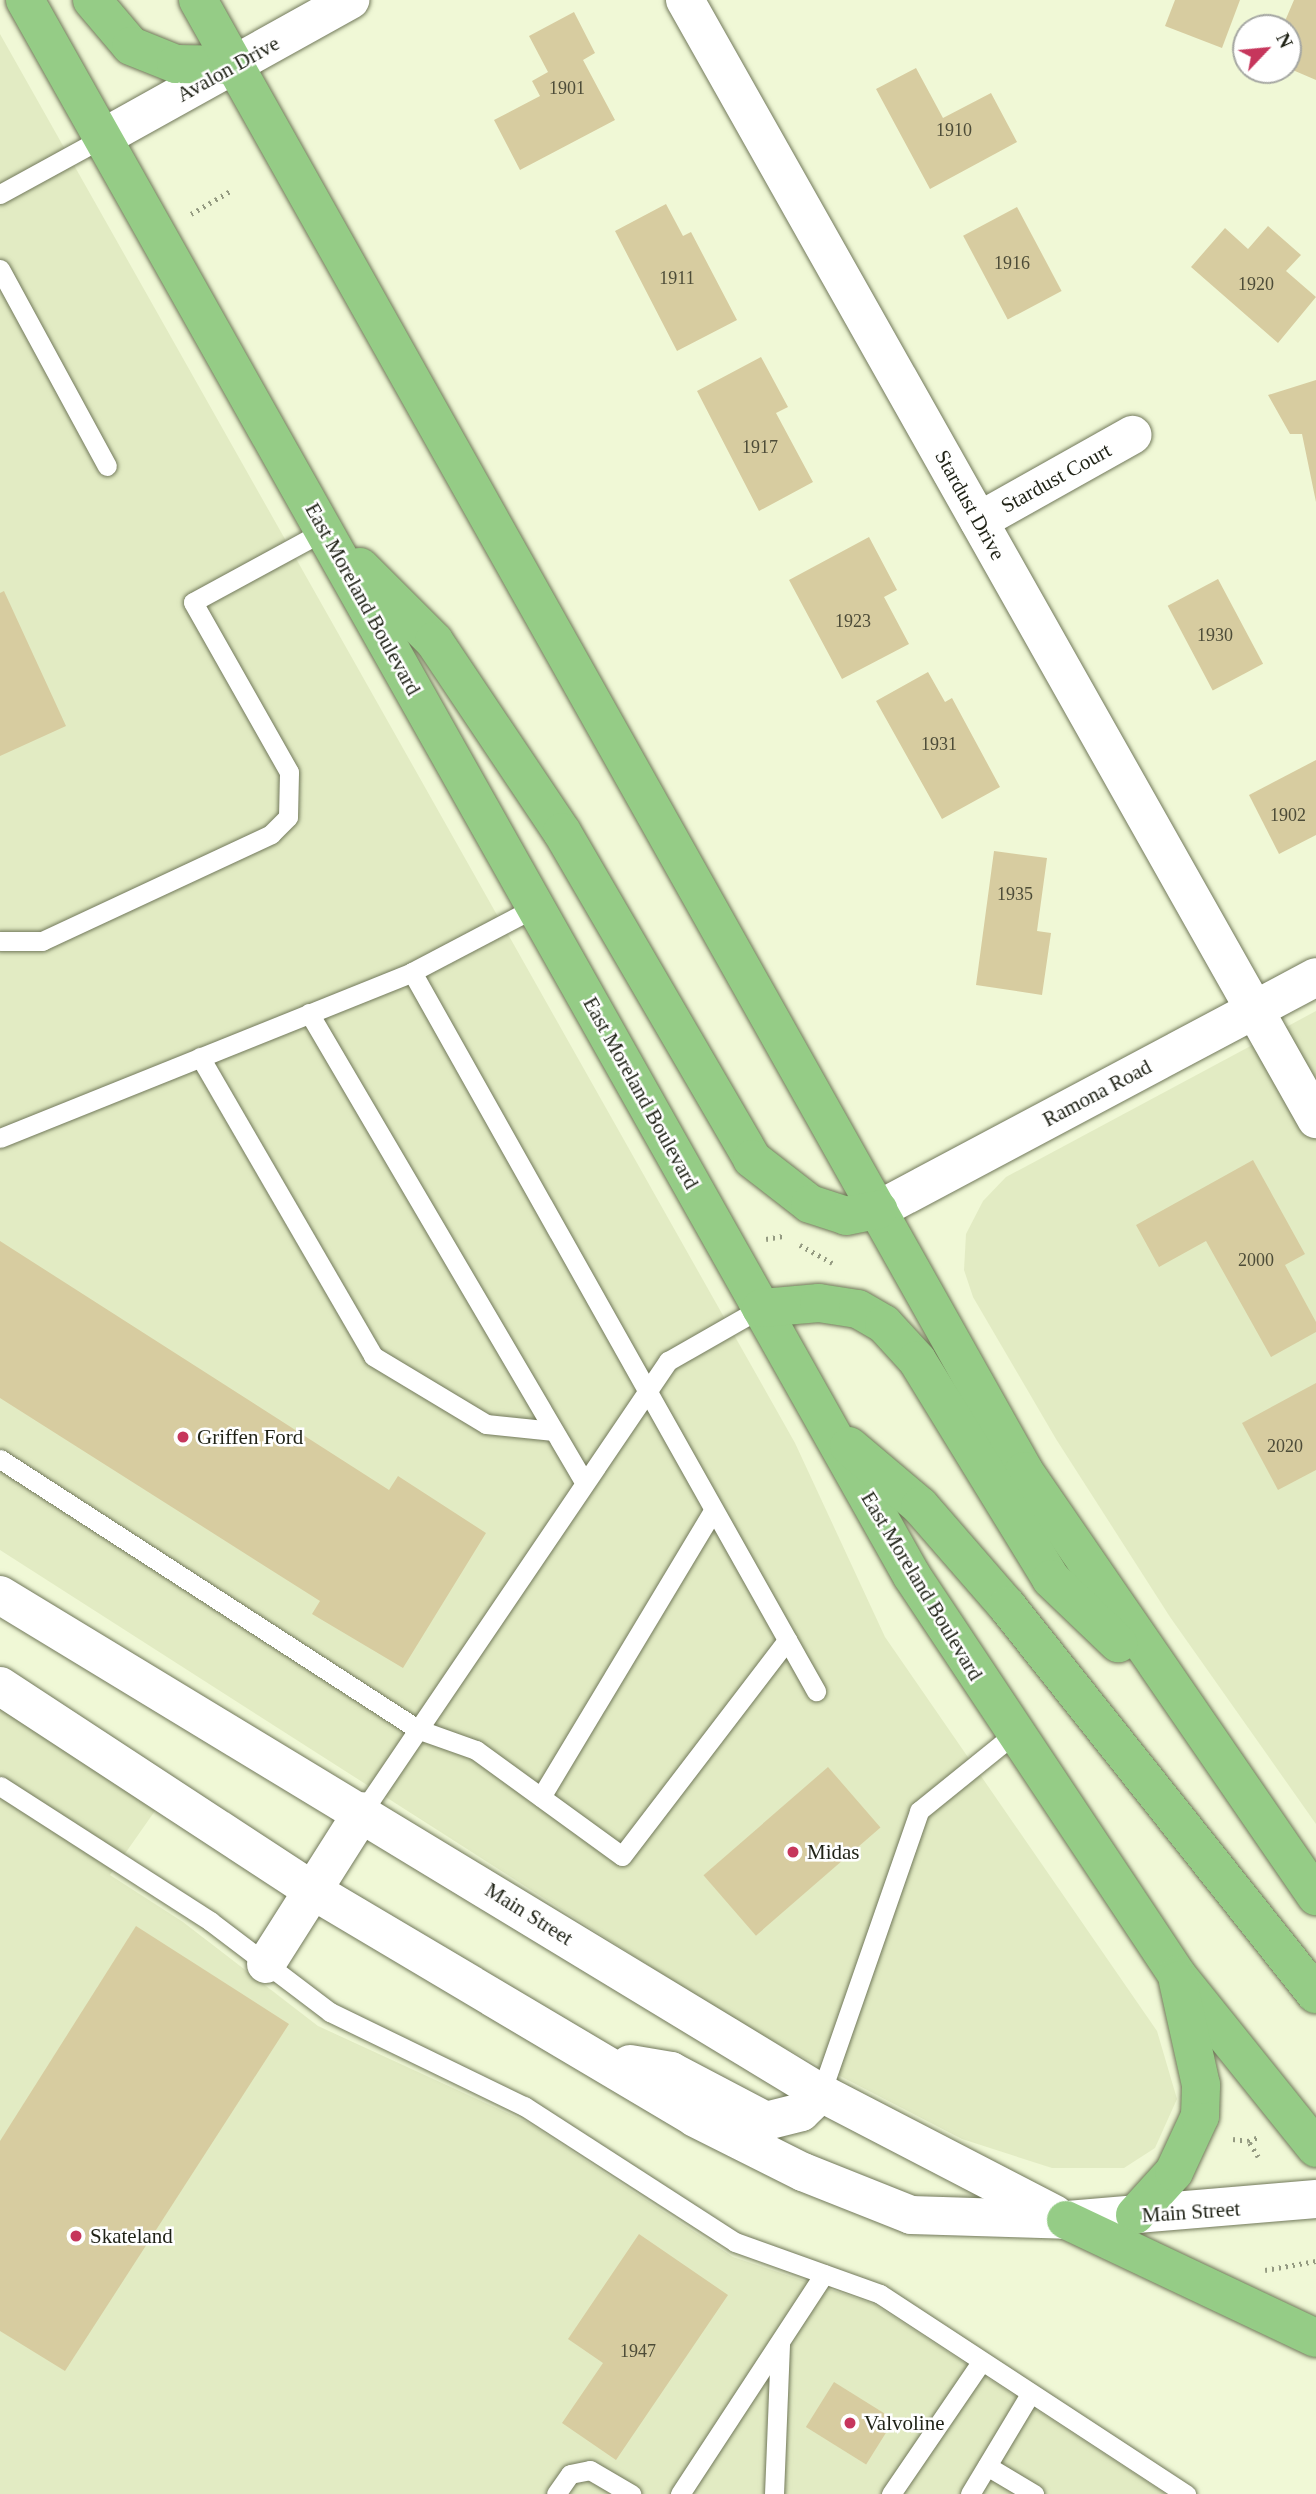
<!DOCTYPE html>
<html>
<head>
<meta charset="utf-8">
<style>
  body { margin:0 }
  #map { position:relative; width:1316px; height:2494px; overflow:hidden; background:#f0f8d6; font-family:"Times New Roman",serif }
  div>[style] { position:absolute }
  .built>* { inset:0; background:#e2ebc3 }
  .building>* { inset:0; background:#d7cca0; transform-origin:0 0 }
  .path>* { height:4.5px; margin-top:-2.25px; transform-origin:0; background:repeating-linear-gradient(90deg,#949a81 0 2px,transparent 0 7px) }
  .roads { filter:drop-shadow(0 0 2px #72795b) drop-shadow(0 0 2px #72795b) }
  .lane>* { height:19px; margin:-9.5px; padding:0 9.5px; transform-origin:9.5px; border-radius:9.5px; background:#fff }
  .street>* { height:38px; margin:-19px; padding:0 19px; transform-origin:19px; border-radius:19px; background:#fff }
  .secondary>* { height:38px; margin:-19px; padding:0 19px; transform-origin:19px; border-radius:19px; background:#fff }
  .primary>* { height:38px; margin:-19px; padding:0 19px; transform-origin:19px; border-radius:19px; background:#95cc86 }
  .dots>* { width:19px; height:19px; translate:-50% -50%; box-sizing:border-box; border:4px solid #fff; border-radius:50% }
  span { translate:-50% -50%; white-space:nowrap; text-align:center; line-height:1.15; -webkit-text-stroke:5px #fff; paint-order:stroke }
  .number-label { font-size:18px; color:#4d4c38 }
  .number-label span { -webkit-text-stroke-width:0 }
  .street-label { font-size:21px; color:#1f2216 }
  .poi-label { font-size:21px; color:#1f2216 }
  .left { translate:0 -50%; text-align:left }
  .north { position:absolute; left:1232px; top:14px; width:70px; height:70px; box-sizing:border-box; background:#fff; border:2px solid #a5a7a2; border-radius:50%; rotate:64deg; font-size:19px; font-weight:700; line-height:28px; text-align:center; color:#1f2216 }
  .north::after { content:''; display:block; margin:auto; width:24px; height:32px; background:#c6365c; clip-path:polygon(50% 0,100% 100%,50% 72%,0 100%) }
</style>
</head>
<body>
<div id="map">
  <div class="built">
    <div style="clip-path:polygon(0 34px,795px 1443px,885px 1637px,1157px 2031px,1177px 2099px,1155px 2148px,1124px 2168px,1052px 2168px,962px 2139px,745px 2027px,0 1550px)"></div>
    <div style="clip-path:polygon(1316px 1011px,1316px 1824px,1170px 1617px,1056px 1439px,973px 1297px,964px 1270px,966px 1234px,983px 1201px,1006px 1177px)"></div>
    <div style="clip-path:polygon(0 1706px,157px 1808px,110px 1875px,183px 1922px,318px 2026px,527px 2122px,733px 2257px,874px 2304px,1166px 2494px,0 2494px)"></div>
  </div>
  <div class="building">
    <div style="clip-path:polygon(1175px 0,1240px 0,1222px 48px,1165px 26px)"></div>
    <div style="clip-path:polygon(1294px 0,1316px 0,1316px 80px,1288px 68px,1288px 28px,1282px 28px)"></div>
    <div style="clip-path:polygon(574px 12px,595px 53px,583px 60px,615px 120px,520px 170px,494px 120px,540px 96px,532px 81px,548px 72px,529px 36px)"></div>
    <div style="clip-path:polygon(916px 68px,943px 118px,991px 93px,1017px 142px,930px 189px,876px 89px)"></div>
    <div style="clip-path:polygon(666px 204px,683px 236px,691px 232px,737px 320px,677px 351px,615px 231px)"></div>
    <div style="left:1017px;top:207px;width:95px;height:61px;rotate:62deg"></div>
    <div style="clip-path:polygon(1268px 226px,1301px 255px,1286px 271px,1316px 297px,1278px 343px,1191px 267px,1225px 228px,1248px 249px)"></div>
    <div style="clip-path:polygon(761px 357px,788px 407px,776px 413px,813px 482px,759px 511px,697px 391px)"></div>
    <div style="clip-path:polygon(1316px 380px,1316px 502px,1302px 434px,1290px 434px,1268px 395px)"></div>
    <div style="clip-path:polygon(869px 537px,897px 590px,884px 597px,909px 644px,842px 679px,789px 580px)"></div>
    <div style="left:1218px;top:579px;width:96px;height:57px;rotate:62deg"></div>
    <div style="clip-path:polygon(4px 591px,66px 726px,0 756px,0 593px)"></div>
    <div style="clip-path:polygon(928px 672px,945px 702px,952px 698px,1000px 787px,942px 819px,876px 701px)"></div>
    <div style="clip-path:polygon(1316px 760px,1316px 835px,1279px 854px,1249px 795px)"></div>
    <div style="clip-path:polygon(994px 851px,1047px 858px,1037px 931px,1051px 933px,1042px 995px,976px 985px)"></div>
    <div style="clip-path:polygon(1253px 1160px,1305px 1254px,1285px 1265px,1316px 1322px,1316px 1332px,1271px 1357px,1206px 1241px,1159px 1267px,1136px 1225px)"></div>
    <div style="clip-path:polygon(0 1241px,389px 1490px,398px 1476px,486px 1533px,403px 1668px,312px 1614px,320px 1601px,0 1398px)"></div>
    <div style="clip-path:polygon(1316px 1383px,1316px 1470px,1278px 1490px,1242px 1423px)"></div>
    <div style="left:828px;top:1767px;width:80px;height:165px;rotate:49deg"></div>
    <div style="clip-path:polygon(136px 1926px,289px 2024px,65px 2371px,0 2331px,0 2141px)"></div>
    <div style="clip-path:polygon(639px 2234px,728px 2295px,616px 2460px,562px 2423px,603px 2363px,568px 2339px)"></div>
    <div style="left:834px;top:2382px;width:71px;height:53px;rotate:32deg"></div>
  </div>
  <div class="path">
    <div style="left:191px;top:214px;width:48px;rotate:-30.3deg"></div>
    <div style="left:766px;top:1239px;width:17px;rotate:-10deg"></div>
    <div style="left:800px;top:1245px;width:37px;rotate:29deg"></div>
    <div style="left:1233px;top:2139px;width:15px;rotate:8deg"></div>
    <div style="left:1258px;top:2157px;width:19px;rotate:-122deg"></div>
    <div style="left:1248px;top:2141px;width:12px;rotate:-20deg"></div>
    <div style="left:1265px;top:2270px;width:52px;rotate:-10deg"></div>
  </div>
  <div class="roads">
    <div class="lane">
      <div style="left:0;top:194px;width:119px;rotate:-28.7deg"></div>
      <div style="left:0;top:269px;width:224px;rotate:61.5deg"></div>
      <div style="left:0;top:941px;width:42px"></div>
      <div style="left:42px;top:941px;width:253px;rotate:-25deg"></div>
      <div style="left:271px;top:834px;width:24px;rotate:-45deg"></div>
      <div style="left:288px;top:817px;width:45px;rotate:-88.7deg"></div>
      <div style="left:289px;top:772px;width:195px;rotate:-119.5deg"></div>
      <div style="left:193px;top:602px;width:149px;rotate:-28.5deg"></div>
      <div style="left:412px;top:972px;width:825px;rotate:60.67deg"></div>
      <div style="left:309px;top:1013px;width:541px;rotate:59.6deg"></div>
      <div style="left:200px;top:1057px;width:345px;rotate:59.9deg"></div>
      <div style="left:373px;top:1356px;width:132px;rotate:31deg"></div>
      <div style="left:486px;top:1424px;width:68px;rotate:5.9deg"></div>
      <div style="left:0;top:1138px;width:444px;rotate:-21.9deg"></div>
      <div style="left:412px;top:972px;width:140px;rotate:-27.7deg"></div>
      <div style="left:0;top:1459px;width:497px;rotate:32.9deg"></div>
      <div style="left:417px;top:1729px;width:63px;rotate:19.6deg"></div>
      <div style="left:476px;top:1750px;width:180px;rotate:36deg"></div>
      <div style="left:622px;top:1856px;width:272px;rotate:-52.6deg"></div>
      <div style="left:0;top:1786px;width:250px;rotate:32.7deg"></div>
      <div style="left:210px;top:1921px;width:151px;rotate:37.2deg"></div>
      <div style="left:330px;top:2012px;width:216px;rotate:25.9deg"></div>
      <div style="left:524px;top:2106px;width:251px;rotate:32.8deg"></div>
      <div style="left:735px;top:2242px;width:154px;rotate:19.7deg"></div>
      <div style="left:880px;top:2294px;width:366px;rotate:33.2deg"></div>
      <div style="left:541px;top:1797px;width:332px;rotate:-59deg"></div>
      <div style="left:363px;top:1811px;width:544px;rotate:-55.87deg"></div>
      <div style="left:668px;top:1361px;width:107px;rotate:-29.7deg"></div>
      <div style="left:821px;top:2093px;width:299px;rotate:-70.8deg"></div>
      <div style="left:919px;top:1811px;width:121px;rotate:-39deg"></div>
      <div style="left:987px;top:2466px;width:55px;rotate:30.8deg"></div>
      <div style="left:556px;top:2494px;width:24px;rotate:-55deg"></div>
      <div style="left:570px;top:2474px;width:20px;rotate:-11deg"></div>
      <div style="left:590px;top:2470px;width:48px;rotate:30.3deg"></div>
      <div style="left:680px;top:2494px;width:263px;rotate:-56.8deg"></div>
      <div style="left:774px;top:2494px;width:151px;rotate:-87.7deg"></div>
      <div style="left:891px;top:2494px;width:160px;rotate:-55.7deg"></div>
      <div style="left:970px;top:2494px;width:117px;rotate:-59deg"></div>
    </div>
    <div class="street">
      <div style="left:685px;top:0;width:1285px;rotate:60.58deg"></div>
      <div style="left:104px;top:137px;width:282px;rotate:-29.1deg"></div>
      <div style="left:979px;top:521px;width:176px;rotate:-29.3deg"></div>
      <div style="left:878px;top:1210px;width:496px;rotate:-28deg"></div>
      <div style="left:266px;top:1964px;width:181px;rotate:-57.6deg"></div>
    </div>
    <div class="secondary">
      <div style="left:0;top:1595px;width:960px;rotate:31.24deg"></div>
      <div style="left:821px;top:2093px;width:263px;rotate:27.4deg"></div>
      <div style="left:0;top:1686px;width:371px;rotate:33.2deg"></div>
      <div style="left:310px;top:1889px;width:448px;rotate:30.7deg"></div>
      <div style="left:695px;top:2118px;width:121px;rotate:26.6deg"></div>
      <div style="left:803px;top:2172px;width:116px;rotate:21.7deg"></div>
      <div style="left:911px;top:2215px;width:155px;rotate:1.8deg"></div>
      <div style="left:1066px;top:2220px;width:251px;rotate:-4.8deg"></div>
      <div style="left:630px;top:2064px;width:42px;rotate:9.7deg"></div>
      <div style="left:671px;top:2071px;width:107px;rotate:27.8deg"></div>
      <div style="left:766px;top:2121px;width:36px;rotate:-14deg"></div>
      <div style="left:801px;top:2112px;width:28px;rotate:-44deg"></div>
    </div>
    <div class="primary">
      <div style="left:25px;top:0;width:1808px;rotate:60.63deg"></div>
      <div style="left:912px;top:1576px;width:479px;rotate:56.4deg"></div>
      <div style="left:1177px;top:1975px;width:222px;rotate:51.2deg"></div>
      <div style="left:92px;top:0;width:60px;rotate:49.7deg"></div>
      <div style="left:131px;top:46px;width:48px;rotate:21.8deg"></div>
      <div style="left:176px;top:64px;width:59px;rotate:1deg"></div>
      <div style="left:198px;top:0;width:1687px;rotate:60.68deg"></div>
      <div style="left:1024px;top:1471px;width:516px;rotate:55.51deg"></div>
      <div style="left:360px;top:567px;width:105px;rotate:45deg"></div>
      <div style="left:434px;top:641px;width:230px;rotate:56.2deg"></div>
      <div style="left:562px;top:832px;width:378px;rotate:59.8deg"></div>
      <div style="left:752px;top:1159px;width:73px;rotate:37.8deg"></div>
      <div style="left:810px;top:1204px;width:38px;rotate:18deg"></div>
      <div style="left:846px;top:1216px;width:33px;rotate:-11deg"></div>
      <div style="left:761px;top:1308px;width:58px;rotate:-4.9deg"></div>
      <div style="left:819px;top:1303px;width:39px;rotate:9deg"></div>
      <div style="left:858px;top:1309px;width:30px;rotate:30deg"></div>
      <div style="left:884px;top:1324px;width:49px;rotate:47.5deg"></div>
      <div style="left:917px;top:1360px;width:257px;rotate:58.5deg"></div>
      <div style="left:1051px;top:1579px;width:93px;rotate:43.7deg"></div>
      <div style="left:849px;top:1446px;width:93px;rotate:40.2deg"></div>
      <div style="left:920px;top:1506px;width:133px;rotate:49deg"></div>
      <div style="left:1007px;top:1606px;width:496px;rotate:51.5deg"></div>
      <div style="left:1135px;top:2215px;width:58px;rotate:-47.8deg"></div>
      <div style="left:1174px;top:2172px;width:62px;rotate:-65.1deg"></div>
      <div style="left:1200px;top:2116px;width:31px;rotate:-88deg"></div>
      <div style="left:1201px;top:2085px;width:107px;rotate:-102.5deg"></div>
      <div style="left:1066px;top:2220px;width:276px;rotate:25.3deg"></div>
    </div>
  </div>
  <div class="dots">
    <div style="left:183px;top:1437px;background:#c6365c"></div>
    <div style="left:793px;top:1852px;background:#c6365c"></div>
    <div style="left:76px;top:2236px;background:#c6365c"></div>
    <div style="left:850px;top:2423px;background:#c6365c"></div>
  </div>
  <div class="number-label">
    <span style="left:567px;top:88px">1901</span>
    <span style="left:954px;top:130px">1910</span>
    <span style="left:1012px;top:263px">1916</span>
    <span style="left:677px;top:278px">1911</span>
    <span style="left:1256px;top:284px">1920</span>
    <span style="left:760px;top:447px">1917</span>
    <span style="left:853px;top:621px">1923</span>
    <span style="left:1215px;top:635px">1930</span>
    <span style="left:939px;top:744px">1931</span>
    <span style="left:1288px;top:815px">1902</span>
    <span style="left:1015px;top:894px">1935</span>
    <span style="left:1256px;top:1260px">2000</span>
    <span style="left:1285px;top:1446px">2020</span>
    <span style="left:638px;top:2351px">1947</span>
  </div>
  <div class="street-label">
    <span style="left:228px;top:69px;rotate:-29deg">Avalon Drive</span>
    <span style="left:1056px;top:478px;rotate:-29deg">Stardust Court</span>
    <span style="left:970px;top:505px;rotate:61deg">Stardust Drive</span>
    <span style="left:363px;top:599px;rotate:61deg">East Moreland Boulevard</span>
    <span style="left:641px;top:1093px;rotate:61deg">East Moreland Boulevard</span>
    <span style="left:1097px;top:1093px;rotate:-28deg">Ramona Road</span>
    <span style="left:922px;top:1586px;rotate:59deg">East Moreland Boulevard</span>
    <span style="left:529px;top:1914px;rotate:32deg">Main Street</span>
    <span style="left:1191px;top:2212px;rotate:-4deg">Main Street</span>
  </div>
  <div class="poi-label">
    <span class="left" style="left:197px;top:1437px">Griffen Ford</span>
    <span class="left" style="left:807px;top:1852px">Midas</span>
    <span class="left" style="left:90px;top:2236px">Skateland</span>
    <span class="left" style="left:864px;top:2423px">Valvoline</span>
  </div>
  <div class="north">N</div>
</div>
</body>
</html>
